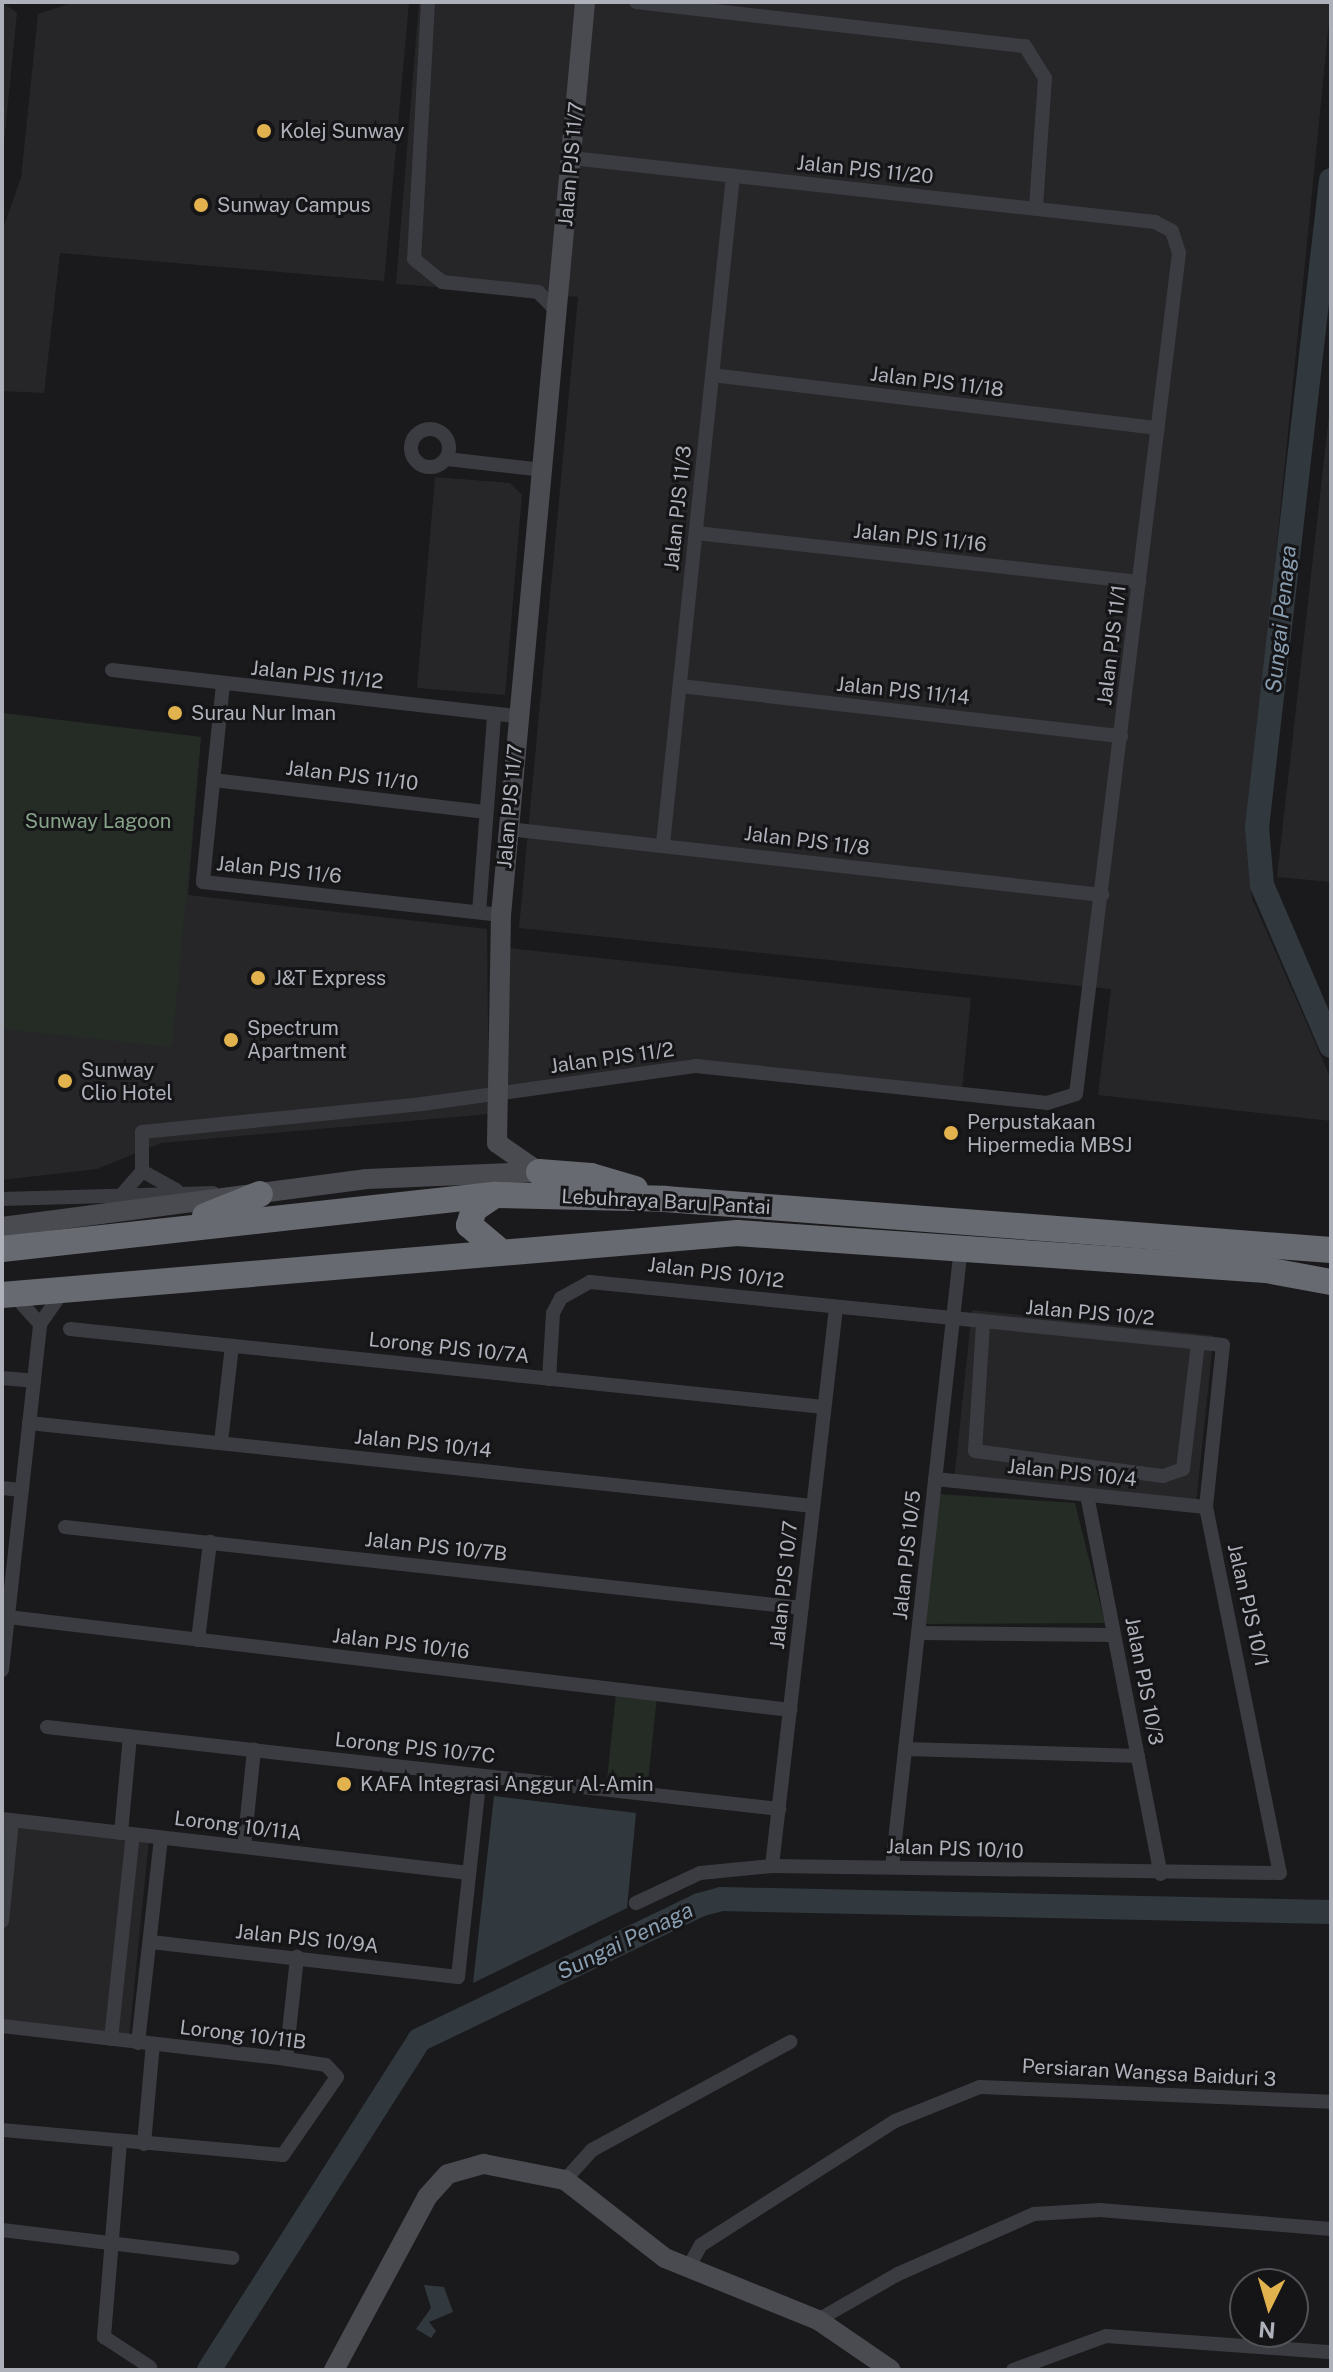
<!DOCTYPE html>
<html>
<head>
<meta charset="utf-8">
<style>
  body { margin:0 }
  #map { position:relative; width:1333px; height:2372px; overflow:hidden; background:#1a1a1c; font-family:"Public Sans",sans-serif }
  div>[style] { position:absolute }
  .built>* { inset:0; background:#262629; transform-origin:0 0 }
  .green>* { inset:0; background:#242c25; transform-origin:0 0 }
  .water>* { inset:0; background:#31393f }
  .river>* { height:24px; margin:-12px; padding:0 12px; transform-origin:12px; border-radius:12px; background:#31393f }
  .street>* { height:14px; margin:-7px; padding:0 7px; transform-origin:7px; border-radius:7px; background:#3b3c41 }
  .street>.ring { margin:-7px; padding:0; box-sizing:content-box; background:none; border:14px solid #3b3c41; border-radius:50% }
  .secondary>* { height:20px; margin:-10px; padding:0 10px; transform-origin:10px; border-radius:10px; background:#4a4b50 }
  .highway>* { height:26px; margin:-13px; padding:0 13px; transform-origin:13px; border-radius:13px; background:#686a71 }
  .dots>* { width:22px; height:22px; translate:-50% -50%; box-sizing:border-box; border:4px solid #151517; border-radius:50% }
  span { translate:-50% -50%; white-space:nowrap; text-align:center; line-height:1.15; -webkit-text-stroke:6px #151517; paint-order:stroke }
  .poi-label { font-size:20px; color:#aeb1ba }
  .left { translate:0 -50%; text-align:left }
  .street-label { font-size:20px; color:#aeb1ba }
  .park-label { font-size:20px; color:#87a389 }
  .water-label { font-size:22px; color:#899eb1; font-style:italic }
  .frame { position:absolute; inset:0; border:4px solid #aeb1ba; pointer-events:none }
  .north { position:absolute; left:1229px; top:2268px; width:80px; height:80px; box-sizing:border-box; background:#151517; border:2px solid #525358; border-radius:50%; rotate:185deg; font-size:22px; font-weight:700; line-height:32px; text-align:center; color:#aeb1ba }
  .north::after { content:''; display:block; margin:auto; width:28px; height:36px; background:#e1b24d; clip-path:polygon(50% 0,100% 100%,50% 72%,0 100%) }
</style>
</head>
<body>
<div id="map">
  <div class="built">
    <div style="clip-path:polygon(2px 2px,17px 13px,2px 162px)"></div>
    <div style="clip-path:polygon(75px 2px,409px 2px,384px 281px,60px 253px,44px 393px,2px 391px,2px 231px,21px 178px,38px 14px)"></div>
    <div style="clip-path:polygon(419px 2px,1331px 2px,1248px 833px,1252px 898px,1331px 1079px,1331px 1121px,1098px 1095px,1111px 989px,519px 928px,578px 297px,396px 284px)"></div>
    <div style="clip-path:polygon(1331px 398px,1331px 882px,1277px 877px)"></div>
    <div style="clip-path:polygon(435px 477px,510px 483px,522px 495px,505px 695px,417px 688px)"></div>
    <div style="clip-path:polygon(2px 713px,201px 737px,188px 895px,487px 929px,489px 1114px,161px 1143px,97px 1169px,2px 1180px)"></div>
    <div style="clip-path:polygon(507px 948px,971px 998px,962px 1090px,732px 1064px,505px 1089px)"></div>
    <div style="left:972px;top:1310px;width:243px;height:166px;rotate:6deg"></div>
    <div style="clip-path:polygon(2px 1825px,149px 1840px,129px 2038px,2px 2026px)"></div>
  </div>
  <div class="green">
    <div style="clip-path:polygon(2px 713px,201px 737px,172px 1047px,2px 1029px)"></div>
    <div style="clip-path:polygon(938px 1494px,1075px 1503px,1105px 1623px,922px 1624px)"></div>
    <div style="left:616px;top:1694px;width:41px;height:92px;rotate:6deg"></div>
  </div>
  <div class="water">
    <div style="clip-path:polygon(494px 1796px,636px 1813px,627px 1908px,473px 1983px)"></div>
    <div style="clip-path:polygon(424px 2285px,444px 2287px,453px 2312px,429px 2322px,436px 2331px,431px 2338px,416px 2329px,431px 2308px)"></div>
  </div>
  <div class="river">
    <div style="left:1331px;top:180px;width:651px;rotate:96.52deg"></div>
    <div style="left:1257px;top:827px;width:58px;rotate:85.1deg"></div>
    <div style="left:1262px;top:885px;width:175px;rotate:66.8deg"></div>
    <div style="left:209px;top:2370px;width:391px;rotate:-57.5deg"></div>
    <div style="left:419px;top:2040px;width:311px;rotate:-25.7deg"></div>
    <div style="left:699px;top:1905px;width:23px;rotate:-15deg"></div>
    <div style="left:721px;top:1899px;width:610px;rotate:1.22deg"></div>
  </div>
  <div class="street">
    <div style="left:428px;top:2px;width:257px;rotate:93.1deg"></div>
    <div style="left:414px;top:259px;width:36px;rotate:39deg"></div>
    <div style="left:442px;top:282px;width:97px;rotate:5.9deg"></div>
    <div style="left:538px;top:292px;width:30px;rotate:45deg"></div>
    <div style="left:636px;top:2px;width:391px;rotate:6.5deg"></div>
    <div style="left:1025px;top:46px;width:38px;rotate:58deg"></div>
    <div style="left:1045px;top:78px;width:130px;rotate:94deg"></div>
    <div style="left:712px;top:375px;width:449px;rotate:6.8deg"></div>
    <div class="ring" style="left:411px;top:429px;width:24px;height:24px"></div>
    <div style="left:447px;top:459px;width:97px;rotate:6.5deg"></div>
    <div style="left:696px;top:533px;width:446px;rotate:6.3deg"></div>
    <div style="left:112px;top:670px;width:409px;rotate:6.5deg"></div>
    <div style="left:223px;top:684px;width:199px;rotate:95.8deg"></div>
    <div style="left:203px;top:882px;width:300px;rotate:6.3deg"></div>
    <div style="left:680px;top:686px;width:444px;rotate:6.5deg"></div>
    <div style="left:213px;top:780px;width:275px;rotate:6.7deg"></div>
    <div style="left:508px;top:829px;width:598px;rotate:6.34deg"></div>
    <div style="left:663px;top:844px;width:672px;rotate:-84.02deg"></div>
    <div style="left:479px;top:912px;width:198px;rotate:-85.6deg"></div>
    <div style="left:142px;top:1171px;width:39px;rotate:29deg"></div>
    <div style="left:2px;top:1199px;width:211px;rotate:-1.6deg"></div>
    <div style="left:118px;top:1199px;width:37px;rotate:-49deg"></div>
    <div style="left:142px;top:1171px;width:39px;rotate:-90deg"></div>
    <div style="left:142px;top:1132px;width:281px;rotate:-5.7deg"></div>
    <div style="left:422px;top:1104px;width:277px;rotate:-7.9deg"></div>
    <div style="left:696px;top:1066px;width:353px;rotate:6deg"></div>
    <div style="left:1047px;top:1103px;width:30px;rotate:-17deg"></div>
    <div style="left:1076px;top:1094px;width:847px;rotate:-83.02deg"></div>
    <div style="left:1179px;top:253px;width:23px;rotate:-108deg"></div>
    <div style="left:1172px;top:231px;width:19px;rotate:-152deg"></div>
    <div style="left:1155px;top:222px;width:587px;rotate:-173.74deg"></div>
    <div style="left:14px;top:1295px;width:39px;rotate:48deg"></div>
    <div style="left:983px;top:1324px;width:127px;rotate:93.6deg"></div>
    <div style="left:975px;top:1451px;width:190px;rotate:7.6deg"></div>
    <div style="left:1163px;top:1476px;width:21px;rotate:-19deg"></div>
    <div style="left:1183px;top:1469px;width:127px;rotate:-83.2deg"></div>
    <div style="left:70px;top:1329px;width:758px;rotate:5.91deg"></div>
    <div style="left:2px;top:1378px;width:32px;rotate:5deg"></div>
    <div style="left:549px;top:1379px;width:66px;rotate:-86.5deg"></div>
    <div style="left:553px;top:1313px;width:17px;rotate:-62deg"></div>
    <div style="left:561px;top:1298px;width:33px;rotate:-29deg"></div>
    <div style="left:590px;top:1282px;width:636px;rotate:5.68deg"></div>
    <div style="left:1223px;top:1345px;width:163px;rotate:96deg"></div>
    <div style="left:1206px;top:1507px;width:373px;rotate:78.6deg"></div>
    <div style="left:1280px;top:1873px;width:508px;rotate:-179.21deg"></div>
    <div style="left:772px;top:1866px;width:72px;rotate:174.4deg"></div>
    <div style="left:700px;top:1873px;width:71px;rotate:154.9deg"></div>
    <div style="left:29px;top:1423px;width:788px;rotate:6.04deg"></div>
    <div style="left:221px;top:1442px;width:97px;rotate:-83.5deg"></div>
    <div style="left:935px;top:1479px;width:272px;rotate:5.9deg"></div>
    <div style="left:2px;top:1488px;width:20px;rotate:6deg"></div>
    <div style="left:1087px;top:1495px;width:386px;rotate:79deg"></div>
    <div style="left:65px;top:1527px;width:741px;rotate:6.27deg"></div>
    <div style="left:8px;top:1617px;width:788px;rotate:6.78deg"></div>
    <div style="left:918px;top:1633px;width:196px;rotate:0.6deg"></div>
    <div style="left:198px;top:1640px;width:99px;rotate:-83deg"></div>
    <div style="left:2px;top:1670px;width:348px;rotate:-83.7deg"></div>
    <div style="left:40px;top:1324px;width:39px;rotate:-55deg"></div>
    <div style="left:47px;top:1727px;width:737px;rotate:6.39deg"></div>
    <div style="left:905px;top:1749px;width:233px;rotate:1.7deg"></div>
    <div style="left:2px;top:1819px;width:470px;rotate:6.6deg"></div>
    <div style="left:121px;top:1833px;width:97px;rotate:-84.7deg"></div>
    <div style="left:244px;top:1847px;width:98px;rotate:-84.1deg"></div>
    <div style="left:772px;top:1866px;width:562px;rotate:-83.46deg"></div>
    <div style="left:892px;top:1867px;width:624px;rotate:-83.65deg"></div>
    <div style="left:2px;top:1921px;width:101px;rotate:-84.3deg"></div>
    <div style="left:151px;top:1942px;width:309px;rotate:6.5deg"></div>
    <div style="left:458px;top:1977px;width:202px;rotate:-83.8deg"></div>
    <div style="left:2px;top:2026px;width:286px;rotate:6.6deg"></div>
    <div style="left:286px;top:2059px;width:40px;rotate:8.5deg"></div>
    <div style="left:326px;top:2065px;width:16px;rotate:47deg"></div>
    <div style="left:337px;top:2077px;width:95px;rotate:124.7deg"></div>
    <div style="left:283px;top:2155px;width:280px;rotate:-174.9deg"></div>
    <div style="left:111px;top:2039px;width:206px;rotate:-83.9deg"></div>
    <div style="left:138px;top:2043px;width:206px;rotate:-83.6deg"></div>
    <div style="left:286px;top:2059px;width:103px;rotate:-83.8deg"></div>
    <div style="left:120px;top:2142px;width:196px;rotate:94.7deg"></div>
    <div style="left:104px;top:2337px;width:55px;rotate:33.1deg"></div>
    <div style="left:144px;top:2144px;width:100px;rotate:-84.9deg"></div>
    <div style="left:565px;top:2180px;width:40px;rotate:-48deg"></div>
    <div style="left:592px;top:2150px;width:226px;rotate:-28.6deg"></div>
    <div style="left:2px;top:2230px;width:232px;rotate:6.9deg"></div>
    <div style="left:687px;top:2270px;width:29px;rotate:-61deg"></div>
    <div style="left:701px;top:2245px;width:230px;rotate:-32.6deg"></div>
    <div style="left:895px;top:2121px;width:92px;rotate:-21.8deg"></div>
    <div style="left:980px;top:2087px;width:351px;rotate:2.4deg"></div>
    <div style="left:818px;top:2320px;width:92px;rotate:-29.9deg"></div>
    <div style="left:898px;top:2274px;width:149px;rotate:-23.8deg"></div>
    <div style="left:1034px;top:2214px;width:66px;rotate:-3.5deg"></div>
    <div style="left:1100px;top:2210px;width:232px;rotate:4.7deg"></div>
    <div style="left:1013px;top:2370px;width:99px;rotate:-20.1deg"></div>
    <div style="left:1106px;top:2336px;width:226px;rotate:4.1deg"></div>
  </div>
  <div class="secondary">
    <div style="left:539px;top:1172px;width:51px;rotate:-145.4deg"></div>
    <div style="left:497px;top:1143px;width:228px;rotate:-89deg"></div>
    <div style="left:501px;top:915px;width:917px;rotate:-84.74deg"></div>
    <div style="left:2px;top:1227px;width:368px;rotate:-7.5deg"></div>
    <div style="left:367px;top:1179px;width:164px;rotate:-2.4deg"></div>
    <div style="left:334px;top:2370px;width:196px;rotate:-61.7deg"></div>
    <div style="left:427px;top:2197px;width:31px;rotate:-48deg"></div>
    <div style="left:448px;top:2174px;width:37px;rotate:-16deg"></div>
    <div style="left:484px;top:2164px;width:83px;rotate:11.2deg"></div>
    <div style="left:565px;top:2180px;width:127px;rotate:38deg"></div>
    <div style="left:665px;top:2258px;width:165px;rotate:22.1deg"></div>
    <div style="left:818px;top:2320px;width:88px;rotate:34.4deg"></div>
  </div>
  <div class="highway">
    <div style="left:539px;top:1172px;width:52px;rotate:4.4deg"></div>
    <div style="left:591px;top:1176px;width:46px;rotate:16.5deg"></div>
    <div style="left:495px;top:1195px;width:25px;rotate:146deg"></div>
    <div style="left:474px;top:1209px;width:17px;rotate:107deg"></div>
    <div style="left:469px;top:1225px;width:38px;rotate:40deg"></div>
    <div style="left:205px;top:1216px;width:59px;rotate:-21.8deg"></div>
    <div style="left:2px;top:1249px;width:496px;rotate:-6.3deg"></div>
    <div style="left:495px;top:1195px;width:170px;rotate:1.3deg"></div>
    <div style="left:665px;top:1199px;width:668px;rotate:4.38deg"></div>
    <div style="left:2px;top:1295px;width:738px;rotate:-4.82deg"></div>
    <div style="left:737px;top:1233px;width:530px;rotate:4deg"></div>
    <div style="left:1266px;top:1270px;width:66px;rotate:10.5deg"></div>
  </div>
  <div class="dots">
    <div style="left:264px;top:131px;background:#e1b24d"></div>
    <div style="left:201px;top:205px;background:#e1b24d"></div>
    <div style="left:175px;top:713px;background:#e1b24d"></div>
    <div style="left:258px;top:978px;background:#e1b24d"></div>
    <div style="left:231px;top:1040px;background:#e1b24d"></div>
    <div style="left:65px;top:1081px;background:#e1b24d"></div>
    <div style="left:951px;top:1133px;background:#e1b24d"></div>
    <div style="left:344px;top:1784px;background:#e1b24d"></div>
  </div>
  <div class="poi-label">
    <span class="left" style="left:280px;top:131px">Kolej Sunway</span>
    <span class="left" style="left:217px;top:205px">Sunway Campus</span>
    <span class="left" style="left:191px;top:713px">Surau Nur Iman</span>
    <span class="left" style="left:274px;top:978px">J&amp;T Express</span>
    <span class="left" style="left:247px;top:1040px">Spectrum<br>Apartment</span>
    <span class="left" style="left:81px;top:1082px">Sunway<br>Clio Hotel</span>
    <span class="left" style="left:967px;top:1134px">Perpustakaan<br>Hipermedia MBSJ</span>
    <span class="left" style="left:360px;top:1784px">KAFA Integrasi Anggur Al-Amin</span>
  </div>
  <div class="street-label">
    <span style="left:571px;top:164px;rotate:-85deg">Jalan PJS 11/7</span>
    <span style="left:865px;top:170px;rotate:6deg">Jalan PJS 11/20</span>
    <span style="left:937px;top:382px;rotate:7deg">Jalan PJS 11/18</span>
    <span style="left:678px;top:508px;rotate:-84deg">Jalan PJS 11/3</span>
    <span style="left:920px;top:538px;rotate:6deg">Jalan PJS 11/16</span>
    <span style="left:1112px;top:645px;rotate:-83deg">Jalan PJS 11/1</span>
    <span style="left:317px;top:675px;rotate:6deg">Jalan PJS 11/12</span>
    <span style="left:903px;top:691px;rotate:6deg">Jalan PJS 11/14</span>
    <span style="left:352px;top:776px;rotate:7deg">Jalan PJS 11/10</span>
    <span style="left:510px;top:806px;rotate:-85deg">Jalan PJS 11/7</span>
    <span style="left:807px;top:841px;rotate:7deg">Jalan PJS 11/8</span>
    <span style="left:279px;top:870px;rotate:6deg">Jalan PJS 11/6</span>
    <span style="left:612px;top:1058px;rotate:-8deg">Jalan PJS 11/2</span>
    <span style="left:666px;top:1202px;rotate:3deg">Lebuhraya Baru Pantai</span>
    <span style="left:716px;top:1273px;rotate:7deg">Jalan PJS 10/12</span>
    <span style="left:1090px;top:1313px;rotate:5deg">Jalan PJS 10/2</span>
    <span style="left:449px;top:1348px;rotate:6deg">Lorong PJS 10/7A</span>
    <span style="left:423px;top:1444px;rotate:6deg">Jalan PJS 10/14</span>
    <span style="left:1072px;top:1473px;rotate:6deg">Jalan PJS 10/4</span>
    <span style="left:436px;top:1547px;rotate:6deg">Jalan PJS 10/7B</span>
    <span style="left:907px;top:1555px;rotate:-84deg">Jalan PJS 10/5</span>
    <span style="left:784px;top:1585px;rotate:-84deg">Jalan PJS 10/7</span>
    <span style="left:1248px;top:1605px;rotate:77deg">Jalan PJS 10/1</span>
    <span style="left:401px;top:1644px;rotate:7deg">Jalan PJS 10/16</span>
    <span style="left:1144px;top:1681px;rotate:79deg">Jalan PJS 10/3</span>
    <span style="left:415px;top:1748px;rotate:6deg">Lorong PJS 10/7C</span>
    <span style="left:238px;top:1826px;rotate:7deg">Lorong 10/11A</span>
    <span style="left:955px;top:1849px;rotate:2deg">Jalan PJS 10/10</span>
    <span style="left:307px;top:1939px;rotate:6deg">Jalan PJS 10/9A</span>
    <span style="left:243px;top:2035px;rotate:7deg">Lorong 10/11B</span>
    <span style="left:1149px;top:2073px;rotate:3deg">Persiaran Wangsa Baiduri 3</span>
  </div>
  <div class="park-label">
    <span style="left:98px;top:821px">Sunway Lagoon</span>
  </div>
  <div class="water-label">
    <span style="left:1281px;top:619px;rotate:-84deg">Sungai Penaga</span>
    <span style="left:625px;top:1941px;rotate:-26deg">Sungai Penaga</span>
  </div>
  <div class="frame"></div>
  <div class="north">N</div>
</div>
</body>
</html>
